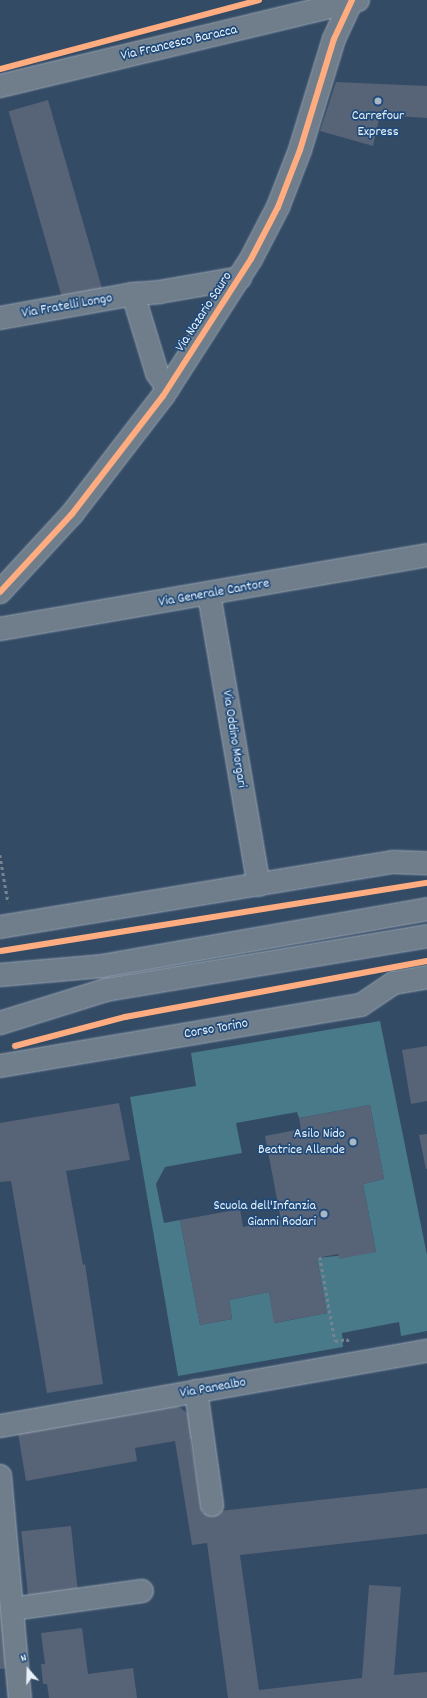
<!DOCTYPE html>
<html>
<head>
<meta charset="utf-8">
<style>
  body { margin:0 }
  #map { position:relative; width:427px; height:1698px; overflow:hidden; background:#344b65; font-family:Dekko,sans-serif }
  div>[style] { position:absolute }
  .green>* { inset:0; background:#487a89 }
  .building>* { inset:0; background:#576377; transform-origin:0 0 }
  .path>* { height:2.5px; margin-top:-1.25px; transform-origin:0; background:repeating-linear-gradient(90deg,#778390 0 3px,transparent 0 6px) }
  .roads { filter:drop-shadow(0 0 1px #9aa6b3) drop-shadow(0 0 1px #9aa6b3) }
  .minor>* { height:22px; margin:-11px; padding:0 11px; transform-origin:11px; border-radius:11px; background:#707e8c }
  .cycleway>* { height:6px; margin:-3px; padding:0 3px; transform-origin:3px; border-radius:3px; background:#ffac80 }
  .dots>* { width:11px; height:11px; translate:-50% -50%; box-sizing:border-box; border:2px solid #1f4a7a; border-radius:50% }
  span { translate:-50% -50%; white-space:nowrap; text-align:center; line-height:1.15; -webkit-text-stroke:3.5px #1f4a7a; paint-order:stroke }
  .street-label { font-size:14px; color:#e8f1f8 }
  .poi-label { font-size:14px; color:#e8f1f8 }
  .right { translate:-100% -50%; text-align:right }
  .north { position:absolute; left:8px; top:1650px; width:40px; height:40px; -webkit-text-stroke:3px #1f4a7a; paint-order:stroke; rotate:340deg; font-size:11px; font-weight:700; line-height:16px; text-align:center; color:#e8f1f8 }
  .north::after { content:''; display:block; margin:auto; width:14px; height:18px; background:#e8f1f8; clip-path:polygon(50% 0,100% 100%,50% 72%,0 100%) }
</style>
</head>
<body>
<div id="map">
  <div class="green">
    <div style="clip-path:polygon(evenodd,380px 1021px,427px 1255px,427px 1331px,401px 1336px,399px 1322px,342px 1333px,343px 1347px,178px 1376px,130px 1097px,196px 1086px,191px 1053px,380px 1021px,370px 1105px,384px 1179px,363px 1184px,376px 1252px,317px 1258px,327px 1313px,275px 1323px,269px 1292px,229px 1300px,232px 1319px,200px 1325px,180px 1220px,164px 1223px,156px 1184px,165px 1167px,242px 1153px,236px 1123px,297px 1112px,299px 1118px,370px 1105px)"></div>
  </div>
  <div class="building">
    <div style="clip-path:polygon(336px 82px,427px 86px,427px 118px,380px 115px,373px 146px,320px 131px)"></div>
    <div style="left:48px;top:100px;width:198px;height:41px;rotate:74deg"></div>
    <div style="clip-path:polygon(427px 1046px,427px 1101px,411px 1104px,402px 1050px)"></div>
    <div style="clip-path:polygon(119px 1103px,130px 1160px,66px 1171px,83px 1265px,85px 1264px,103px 1384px,47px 1393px,11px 1181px,0 1182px,0 1123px)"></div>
    <div style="clip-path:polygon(370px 1105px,384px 1179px,363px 1184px,376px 1252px,339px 1259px,338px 1254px,317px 1258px,327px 1313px,274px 1323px,269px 1292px,229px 1300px,232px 1319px,200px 1325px,180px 1220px,240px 1209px,243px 1227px,281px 1220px,265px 1136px,301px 1129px,299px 1118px)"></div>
    <div style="clip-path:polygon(427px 1134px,427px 1169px,426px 1169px,419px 1135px)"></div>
    <div style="clip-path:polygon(178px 1406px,190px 1415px,193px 1438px,190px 1439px,202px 1513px,427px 1488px,427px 1534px,240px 1555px,259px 1690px,362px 1678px,369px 1585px,401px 1587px,394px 1675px,427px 1672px,427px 1698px,228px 1698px,207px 1543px,192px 1545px,175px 1441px,135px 1448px,137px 1461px,26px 1481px,18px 1433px)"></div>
    <div style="left:71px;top:1526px;width:68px;height:50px;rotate:84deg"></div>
    <div style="clip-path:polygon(2px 1598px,10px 1668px,0 1669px,0 1599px)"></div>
    <div style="clip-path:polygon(82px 1628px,88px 1674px,133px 1668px,137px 1698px,49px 1698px,47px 1684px,43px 1684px,41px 1664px,45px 1664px,41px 1633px)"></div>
  </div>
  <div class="path">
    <div style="left:0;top:855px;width:48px;rotate:80.3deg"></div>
    <div style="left:320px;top:1257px;width:85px;rotate:79.9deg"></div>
    <div style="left:335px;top:1341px;width:13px;rotate:-9deg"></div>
    <div style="left:348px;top:1339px;width:3px;rotate:90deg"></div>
  </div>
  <div class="roads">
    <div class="minor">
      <div style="left:0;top:86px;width:368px;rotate:-13.5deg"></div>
      <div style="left:133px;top:294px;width:83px;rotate:73.1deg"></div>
      <div style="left:157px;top:373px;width:19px;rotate:55deg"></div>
      <div style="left:0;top:318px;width:135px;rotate:-10.2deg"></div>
      <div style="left:133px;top:294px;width:26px;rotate:-4deg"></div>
      <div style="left:159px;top:292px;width:82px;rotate:-9.8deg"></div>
      <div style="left:0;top:592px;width:106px;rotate:-47.3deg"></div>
      <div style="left:72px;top:514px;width:149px;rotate:-52.4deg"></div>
      <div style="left:163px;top:396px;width:163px;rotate:-57.3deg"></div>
      <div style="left:251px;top:259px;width:59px;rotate:-62.6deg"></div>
      <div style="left:278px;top:207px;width:61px;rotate:-68.9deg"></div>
      <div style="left:300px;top:150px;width:116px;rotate:-73deg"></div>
      <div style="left:334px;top:39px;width:43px;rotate:-65.2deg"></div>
      <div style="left:209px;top:594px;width:295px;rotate:80.3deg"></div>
      <div style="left:0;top:629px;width:433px;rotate:-9.8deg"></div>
      <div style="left:0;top:927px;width:398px;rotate:-9.4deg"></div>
      <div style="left:393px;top:862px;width:34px;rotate:2deg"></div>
      <div style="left:0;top:975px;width:102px;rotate:-5deg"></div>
      <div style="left:102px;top:966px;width:330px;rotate:-9.9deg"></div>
      <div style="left:0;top:1023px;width:111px;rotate:-17.3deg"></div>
      <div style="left:106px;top:990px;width:326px;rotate:-9.5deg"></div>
      <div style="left:0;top:1066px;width:366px;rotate:-9.6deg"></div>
      <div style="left:361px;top:1005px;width:40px;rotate:-34deg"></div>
      <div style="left:394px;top:983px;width:34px;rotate:-10deg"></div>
      <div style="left:196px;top:1391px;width:115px;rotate:82deg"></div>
      <div style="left:0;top:1426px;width:434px;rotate:-10deg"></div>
      <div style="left:0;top:1476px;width:223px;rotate:84.9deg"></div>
      <div style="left:12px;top:1609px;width:131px;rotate:-7.9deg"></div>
    </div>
  </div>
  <div class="cycleway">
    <div style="left:0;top:69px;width:268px;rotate:-14.9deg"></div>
    <div style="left:0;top:592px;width:106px;rotate:-47.3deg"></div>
    <div style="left:72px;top:514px;width:149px;rotate:-52.4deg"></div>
    <div style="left:163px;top:396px;width:163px;rotate:-57.3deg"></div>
    <div style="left:251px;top:259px;width:59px;rotate:-62.6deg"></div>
    <div style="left:278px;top:207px;width:61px;rotate:-68.9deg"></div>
    <div style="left:300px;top:150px;width:116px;rotate:-73deg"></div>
    <div style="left:334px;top:39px;width:43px;rotate:-65.2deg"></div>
    <div style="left:1px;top:951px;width:431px;rotate:-9.1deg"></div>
    <div style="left:15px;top:1046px;width:114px;rotate:-14.8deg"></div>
    <div style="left:125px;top:1017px;width:307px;rotate:-10.5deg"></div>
  </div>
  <div class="dots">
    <div style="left:378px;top:101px;background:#a9b7c5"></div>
    <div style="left:353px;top:1142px;background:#a9b7c5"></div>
    <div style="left:324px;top:1214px;background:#a9b7c5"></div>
  </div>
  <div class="street-label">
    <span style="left:179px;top:43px;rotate:-13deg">Via Francesco Baracca</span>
    <span style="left:67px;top:306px;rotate:-10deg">Via Fratelli Longo</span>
    <span style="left:204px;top:312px;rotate:-57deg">Via Nazario Sauro</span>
    <span style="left:214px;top:593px;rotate:-10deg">Via Generale Cantore</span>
    <span style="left:234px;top:739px;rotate:81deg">Via Oddino Morgari</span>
    <span style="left:216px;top:1029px;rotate:-10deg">Corso Torino</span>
    <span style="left:213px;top:1388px;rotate:-10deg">Via Panealbo</span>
  </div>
  <div class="poi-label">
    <span style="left:378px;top:124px">Carrefour<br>Express</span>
    <span class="right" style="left:345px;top:1142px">Asilo Nido<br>Beatrice Allende</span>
    <span class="right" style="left:316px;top:1214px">Scuola dell'Infanzia<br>Gianni Rodari</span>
  </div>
  <div class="north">N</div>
</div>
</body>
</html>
